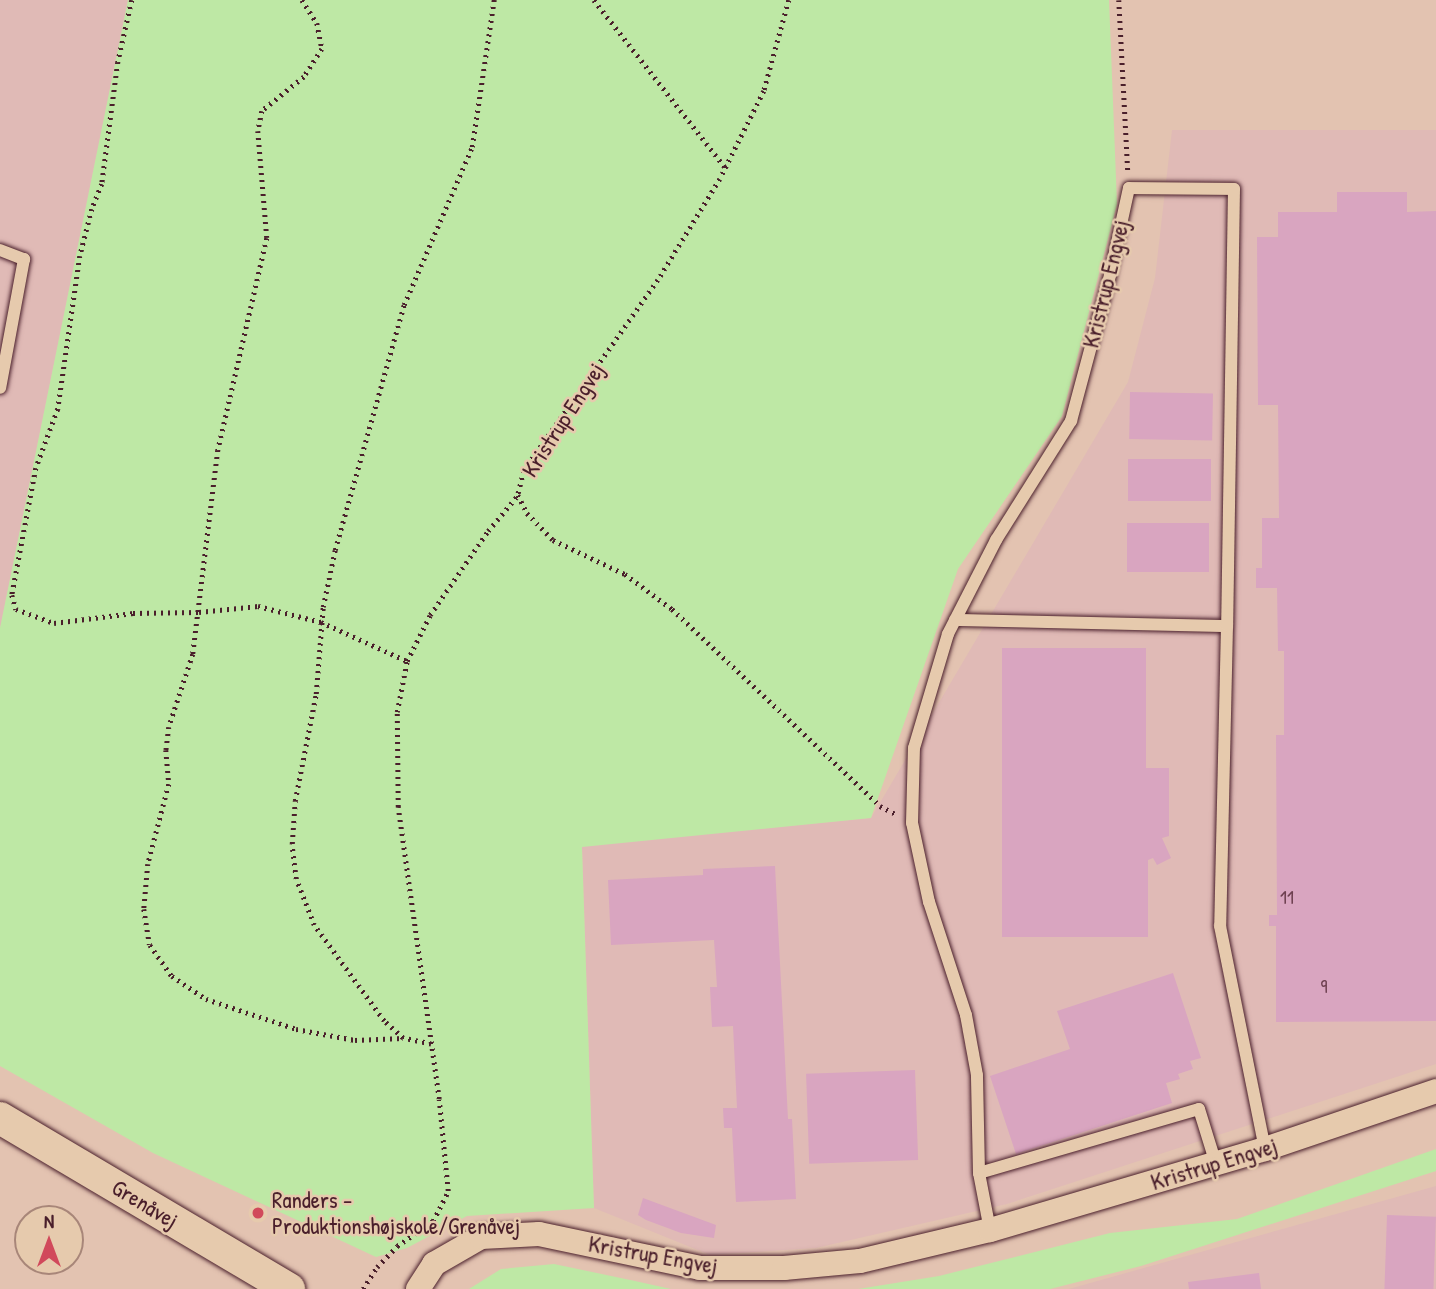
<!DOCTYPE html>
<html>
<head>
<meta charset="utf-8">
<style>
  body { margin:0 }
  #map { position:relative; width:1436px; height:1289px; overflow:hidden; background:#e3c3b1; font-family:"Patrick Hand",sans-serif }
  div>[style] { position:absolute }
  .built>* { inset:0; background:#e0bab6 }
  .green>* { inset:0; background:#bee8a5 }
  .building>* { inset:0; background:#d9a5c0; transform-origin:0 0 }
  .path>* { height:4.5px; margin-top:-2.25px; transform-origin:0; background:repeating-linear-gradient(90deg,#4a1f2b 0 2px,transparent 0 7px) }
  .roads { filter:drop-shadow(0 0 2px #4a1f2b) drop-shadow(0 0 2px #4a1f2b) }
  .service>* { height:12px; margin:-6px; padding:0 6px; transform-origin:6px; border-radius:6px; background:#e6caad }
  .minor>* { height:24px; margin:-12px; padding:0 12px; transform-origin:12px; border-radius:12px; background:#e6caad }
  .tertiary>* { height:32px; margin:-16px; padding:0 16px; transform-origin:16px; border-radius:16px; background:#e6caad }
  .dots>* { width:19px; height:19px; translate:-50% -50%; box-sizing:border-box; border:4px solid #e6caad; border-radius:50% }
  span { translate:-50% -50%; white-space:nowrap; text-align:center; line-height:1.15; -webkit-text-stroke:5px #e6caad; paint-order:stroke }
  .number-label { font-size:19px; color:#6e4050 }
  .number-label span { -webkit-text-stroke-width:0 }
  .street-label { font-size:23px; color:#4a1f2b }
  .poi-label { font-size:23px; color:#4a1f2b }
  .left { translate:0 -50%; text-align:left }
  .north { position:absolute; left:14px; top:1205px; width:70px; height:70px; box-sizing:border-box; background:#e6caad; border:2px solid #a88679; border-radius:50%; rotate:0deg; font-size:19px; font-weight:700; line-height:28px; text-align:center; color:#4a1f2b }
  .north::after { content:''; display:block; margin:auto; width:24px; height:32px; background:#d1495b; clip-path:polygon(50% 0,100% 100%,50% 72%,0 100%) }
</style>
</head>
<body>
<div id="map">
  <div class="built">
    <div style="clip-path:polygon(0 0,128px 0,0 628px)"></div>
    <div style="clip-path:polygon(1172px 130px,1436px 130px,1436px 1064px,1007px 1204px,816px 1248px,710px 1255px,594px 1208px,582px 846px,871px 818px,1128px 382px,1155px 278px)"></div>
    <div style="clip-path:polygon(1436px 1186px,1436px 1289px,1069px 1289px)"></div>
  </div>
  <div class="green">
    <div style="clip-path:polygon(128px 0,1109px 0,1117px 204px,1062px 416px,958px 569px,871px 818px,582px 847px,594px 1208px,467px 1216px,407px 1248px,376px 1257px,153px 1153px,0 1066px,0 628px)"></div>
    <div style="clip-path:polygon(1436px 1149px,1436px 1171px,1141px 1266px,1050px 1289px,858px 1289px,939px 1276px,1110px 1233px,1237px 1219px)"></div>
    <div style="clip-path:polygon(554px 1264px,635px 1281px,671px 1289px,469px 1289px,501px 1269px)"></div>
  </div>
  <div class="building">
    <div style="clip-path:polygon(1337px 192px,1407px 192px,1407px 212px,1436px 211px,1436px 1021px,1276px 1022px,1276px 926px,1269px 926px,1269px 915px,1277px 915px,1276px 735px,1284px 735px,1284px 651px,1278px 651px,1277px 588px,1256px 588px,1256px 568px,1262px 568px,1262px 518px,1279px 518px,1278px 405px,1258px 405px,1257px 237px,1278px 237px,1278px 212px,1337px 212px)"></div>
    <div style="left:1130px;top:392px;width:83px;height:47px;rotate:1deg"></div>
    <div style="left:1128px;top:459px;width:83px;height:42px"></div>
    <div style="left:1127px;top:523px;width:82px;height:49px"></div>
    <div style="clip-path:polygon(1002px 648px,1146px 648px,1146px 768px,1169px 768px,1169px 836px,1162px 838px,1171px 858px,1157px 865px,1153px 858px,1148px 860px,1148px 937px,1002px 937px)"></div>
    <div style="clip-path:polygon(775px 866px,788px 1119px,792px 1119px,796px 1199px,736px 1202px,732px 1128px,724px 1128px,723px 1108px,737px 1108px,733px 1026px,712px 1027px,710px 987px,717px 987px,714px 940px,611px 945px,608px 880px,703px 875px,703px 869px)"></div>
    <div style="clip-path:polygon(1173px 973px,1201px 1058px,1190px 1061px,1193px 1069px,1178px 1074px,1180px 1079px,1166px 1083px,1172px 1103px,1016px 1154px,990px 1076px,1070px 1049px,1057px 1011px)"></div>
    <div style="left:915px;top:1070px;width:90px;height:109px;rotate:88deg"></div>
    <div style="clip-path:polygon(643px 1198px,716px 1225px,714px 1238px,681px 1233px,646px 1220px,638px 1215px)"></div>
    <div style="left:1387px;top:1215px;width:49px;height:74px;rotate:2deg"></div>
    <div style="clip-path:polygon(1259px 1273px,1261px 1289px,1189px 1289px,1188px 1282px)"></div>
  </div>
  <div class="path">
    <div style="left:132px;top:0;width:64px;rotate:102.7deg"></div>
    <div style="left:118px;top:62px;width:123px;rotate:97.5deg"></div>
    <div style="left:102px;top:184px;width:27px;rotate:112deg"></div>
    <div style="left:92px;top:209px;width:49px;rotate:104.3deg"></div>
    <div style="left:80px;top:256px;width:155px;rotate:98.2deg"></div>
    <div style="left:58px;top:409px;width:63px;rotate:110.4deg"></div>
    <div style="left:36px;top:468px;width:129px;rotate:100.7deg"></div>
    <div style="left:12px;top:595px;width:15px;rotate:74deg"></div>
    <div style="left:16px;top:609px;width:40px;rotate:20.2deg"></div>
    <div style="left:54px;top:623px;width:80px;rotate:-7.2deg"></div>
    <div style="left:133px;top:613px;width:66px;rotate:-0.9deg"></div>
    <div style="left:199px;top:612px;width:59px;rotate:-5.8deg"></div>
    <div style="left:258px;top:606px;width:65px;rotate:14.3deg"></div>
    <div style="left:321px;top:622px;width:94px;rotate:24.4deg"></div>
    <div style="left:302px;top:0;width:27px;rotate:57deg"></div>
    <div style="left:317px;top:23px;width:26px;rotate:79deg"></div>
    <div style="left:322px;top:49px;width:33px;rotate:123deg"></div>
    <div style="left:304px;top:77px;width:54px;rotate:141deg"></div>
    <div style="left:262px;top:111px;width:20px;rotate:101deg"></div>
    <div style="left:258px;top:131px;width:107px;rotate:85.2deg"></div>
    <div style="left:267px;top:238px;width:218px;rotate:103deg"></div>
    <div style="left:218px;top:450px;width:206px;rotate:97deg"></div>
    <div style="left:193px;top:654px;width:77px;rotate:108.2deg"></div>
    <div style="left:169px;top:727px;width:23px;rotate:97deg"></div>
    <div style="left:166px;top:750px;width:34px;rotate:85deg"></div>
    <div style="left:169px;top:784px;width:83px;rotate:104.7deg"></div>
    <div style="left:148px;top:864px;width:45px;rotate:95.1deg"></div>
    <div style="left:144px;top:909px;width:36px;rotate:81deg"></div>
    <div style="left:150px;top:945px;width:38px;rotate:55deg"></div>
    <div style="left:172px;top:976px;width:41px;rotate:34.1deg"></div>
    <div style="left:206px;top:999px;width:95px;rotate:18.4deg"></div>
    <div style="left:296px;top:1029px;width:60px;rotate:10.6deg"></div>
    <div style="left:355px;top:1040px;width:48px;rotate:-2.4deg"></div>
    <div style="left:594px;top:0;width:212px;rotate:51.9deg"></div>
    <div style="left:789px;top:0;width:94px;rotate:105.4deg"></div>
    <div style="left:764px;top:91px;width:98px;rotate:116.6deg"></div>
    <div style="left:720px;top:179px;width:119px;rotate:121.5deg"></div>
    <div style="left:658px;top:280px;width:233px;rotate:125.1deg"></div>
    <div style="left:524px;top:471px;width:25px;rotate:104deg"></div>
    <div style="left:518px;top:495px;width:20px;rotate:63deg"></div>
    <div style="left:527px;top:513px;width:37px;rotate:46deg"></div>
    <div style="left:553px;top:540px;width:80px;rotate:25.3deg"></div>
    <div style="left:625px;top:574px;width:59px;rotate:36.7deg"></div>
    <div style="left:672px;top:609px;width:286px;rotate:43.4deg"></div>
    <div style="left:880px;top:806px;width:18px;rotate:27deg"></div>
    <div style="left:1119px;top:0;width:170px;rotate:87deg"></div>
    <div style="left:431px;top:1044px;width:29px;rotate:-168deg"></div>
    <div style="left:403px;top:1038px;width:25px;rotate:-138deg"></div>
    <div style="left:384px;top:1021px;width:119px;rotate:-126.1deg"></div>
    <div style="left:314px;top:925px;width:49px;rotate:-111.4deg"></div>
    <div style="left:296px;top:879px;width:35px;rotate:-97deg"></div>
    <div style="left:292px;top:844px;width:43px;rotate:-86deg"></div>
    <div style="left:295px;top:801px;width:109px;rotate:-78.9deg"></div>
    <div style="left:316px;top:694px;width:87px;rotate:-85.4deg"></div>
    <div style="left:323px;top:607px;width:58px;rotate:-78.1deg"></div>
    <div style="left:335px;top:550px;width:255px;rotate:-74.3deg"></div>
    <div style="left:404px;top:305px;width:172px;rotate:-66.7deg"></div>
    <div style="left:472px;top:147px;width:149px;rotate:-81.5deg"></div>
    <div style="left:363px;top:1289px;width:26px;rotate:-58deg"></div>
    <div style="left:377px;top:1267px;width:29px;rotate:-46deg"></div>
    <div style="left:397px;top:1246px;width:44px;rotate:-34.8deg"></div>
    <div style="left:433px;top:1221px;width:34px;rotate:-63deg"></div>
    <div style="left:448px;top:1191px;width:92px;rotate:-95.6deg"></div>
    <div style="left:439px;top:1099px;width:295px;rotate:-98deg"></div>
    <div style="left:398px;top:807px;width:95px;rotate:-90.6deg"></div>
    <div style="left:397px;top:712px;width:52px;rotate:-78.9deg"></div>
    <div style="left:407px;top:661px;width:51px;rotate:-63.4deg"></div>
    <div style="left:430px;top:615px;width:102px;rotate:-55.4deg"></div>
    <div style="left:488px;top:531px;width:47px;rotate:-50.2deg"></div>
  </div>
  <div class="roads">
    <div class="service">
      <div style="left:0;top:250px;width:26px;rotate:21deg"></div>
      <div style="left:24px;top:259px;width:131px;rotate:100.5deg"></div>
      <div style="left:955px;top:620px;width:272px;rotate:1.3deg"></div>
      <div style="left:1227px;top:626px;width:300px;rotate:91.3deg"></div>
      <div style="left:1220px;top:926px;width:227px;rotate:78.6deg"></div>
      <div style="left:979px;top:1173px;width:229px;rotate:-16.2deg"></div>
      <div style="left:1199px;top:1109px;width:58px;rotate:72.8deg"></div>
      <div style="left:990px;top:1230px;width:58px;rotate:-100.9deg"></div>
      <div style="left:979px;top:1173px;width:98px;rotate:-91.2deg"></div>
      <div style="left:977px;top:1075px;width:61px;rotate:-100.4deg"></div>
      <div style="left:966px;top:1015px;width:119px;rotate:-108.1deg"></div>
      <div style="left:929px;top:902px;width:81px;rotate:-102.1deg"></div>
      <div style="left:912px;top:823px;width:75px;rotate:-88.5deg"></div>
      <div style="left:914px;top:748px;width:119px;rotate:-73.4deg"></div>
      <div style="left:948px;top:634px;width:106px;rotate:-62.9deg"></div>
      <div style="left:996px;top:540px;width:141px;rotate:-57.8deg"></div>
      <div style="left:1071px;top:421px;width:151px;rotate:-75deg"></div>
      <div style="left:1110px;top:275px;width:89px;rotate:-77.7deg"></div>
      <div style="left:1129px;top:188px;width:105px;rotate:0.5deg"></div>
      <div style="left:1234px;top:189px;width:437px;rotate:90.9deg"></div>
    </div>
    <div class="minor">
      <div style="left:418px;top:1289px;width:30px;rotate:-57deg"></div>
      <div style="left:434px;top:1264px;width:54px;rotate:-29.9deg"></div>
      <div style="left:481px;top:1237px;width:58px;rotate:-3deg"></div>
      <div style="left:539px;top:1234px;width:165px;rotate:11.9deg"></div>
      <div style="left:700px;top:1268px;width:84px"></div>
      <div style="left:784px;top:1268px;width:76px;rotate:-5.3deg"></div>
      <div style="left:860px;top:1261px;width:134px;rotate:-13.4deg"></div>
      <div style="left:990px;top:1230px;width:287px;rotate:-16.4deg"></div>
      <div style="left:1265px;top:1149px;width:181px;rotate:-18.7deg"></div>
    </div>
    <div class="tertiary">
      <div style="left:0;top:1118px;width:336px;rotate:30.6deg"></div>
    </div>
  </div>
  <div class="dots">
    <div style="left:258px;top:1213px;background:#d1495b"></div>
  </div>
  <div class="number-label">
    <span style="left:1287px;top:898px">11</span>
    <span style="left:1324px;top:987px">9</span>
  </div>
  <div class="street-label">
    <span style="left:1106px;top:284px;rotate:-76deg">Kristrup Engvej</span>
    <span style="left:563px;top:420px;rotate:-57deg">Kristrup Engvej</span>
    <span style="left:1214px;top:1164px;rotate:-17deg">Kristrup Engvej</span>
    <span style="left:145px;top:1204px;rotate:31deg">Grenåvej</span>
    <span style="left:653px;top:1255px;rotate:10deg">Kristrup Engvej</span>
  </div>
  <div class="poi-label">
    <span class="left" style="left:272px;top:1213px">Randers -<br>Produktionshøjskole/Grenåvej</span>
  </div>
  <div class="north">N</div>
</div>
</body>
</html>
